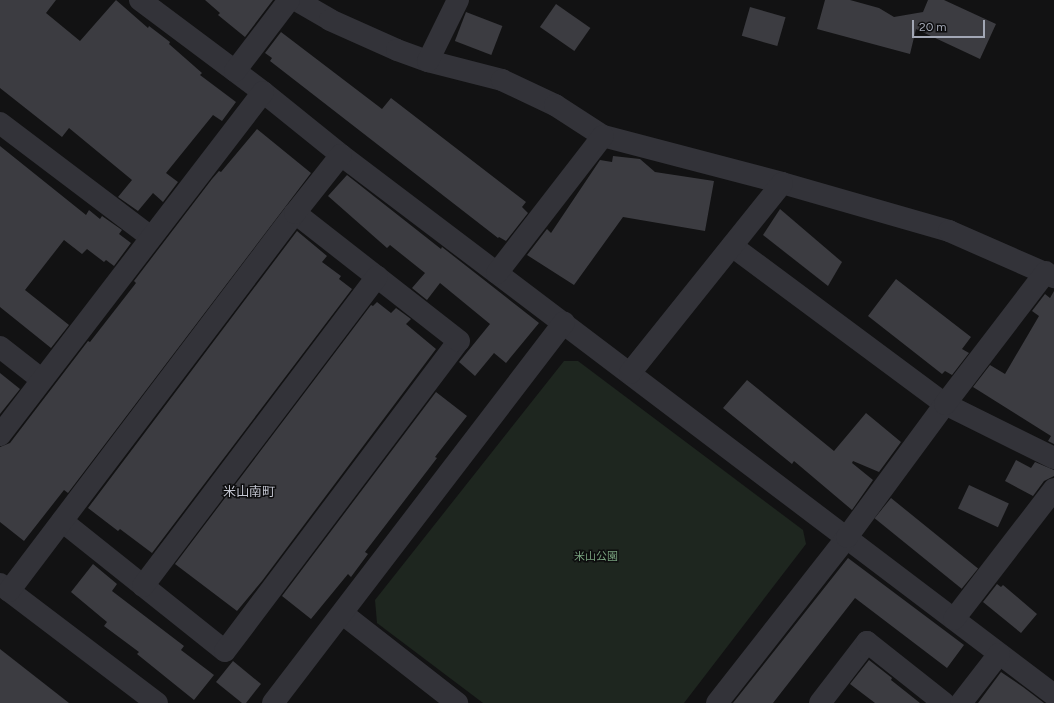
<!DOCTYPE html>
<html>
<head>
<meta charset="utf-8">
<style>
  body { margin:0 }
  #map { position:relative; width:1054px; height:703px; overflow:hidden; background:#121213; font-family:Figtree,"Noto Sans JP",sans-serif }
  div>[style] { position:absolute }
  .green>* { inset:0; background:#1e261f }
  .building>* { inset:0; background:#3c3c41; transform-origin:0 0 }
  .minor>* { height:22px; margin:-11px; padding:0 11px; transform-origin:11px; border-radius:11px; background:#333339 }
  span { translate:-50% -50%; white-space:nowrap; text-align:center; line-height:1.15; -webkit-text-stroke:3px #0d0d0e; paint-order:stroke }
  .park-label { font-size:11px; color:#78a17e }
  .quarter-label { font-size:13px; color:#c4c6d1 }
  .scale { position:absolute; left:912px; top:20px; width:73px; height:18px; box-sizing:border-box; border:2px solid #a2a7b5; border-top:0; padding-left:5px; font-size:12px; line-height:14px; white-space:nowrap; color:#a2a7b5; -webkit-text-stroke:3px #0d0d0e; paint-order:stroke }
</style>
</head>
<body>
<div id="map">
  <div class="green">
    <div style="clip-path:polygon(564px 361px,578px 361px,803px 530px,806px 544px,684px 703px,483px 703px,377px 623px,375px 600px)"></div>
  </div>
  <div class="building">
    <div style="clip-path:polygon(0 0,56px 0,46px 13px,80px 41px,116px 0,148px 28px,149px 26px,170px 42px,169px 44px,202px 73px,200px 75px,236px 102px,222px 121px,213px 115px,166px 173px,178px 182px,163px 202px,153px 193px,138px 211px,118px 197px,132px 180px,69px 128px,62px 137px,0 88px)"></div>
    <div style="clip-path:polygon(205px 0,273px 0,245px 37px,218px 15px,220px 13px)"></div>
    <div style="clip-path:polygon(825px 0,850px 0,879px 8px,894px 17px,923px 12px,928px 0,944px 0,996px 24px,980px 59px,916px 29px,910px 54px,817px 29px)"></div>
    <div style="left:556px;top:4px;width:42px;height:28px;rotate:35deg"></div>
    <div style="left:750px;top:7px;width:37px;height:30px;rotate:16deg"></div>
    <div style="left:466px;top:12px;width:39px;height:31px;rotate:21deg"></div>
    <div style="clip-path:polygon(281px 32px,382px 109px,391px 98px,526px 202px,522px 207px,528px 213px,506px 241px,499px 237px,498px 238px,270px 61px,272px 58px,265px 53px)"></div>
    <div style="clip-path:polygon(257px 129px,311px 173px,68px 493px,64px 490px,24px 541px,0 522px,0 447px,10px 443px,88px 341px,90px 342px,136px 283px,134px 281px,212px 179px,219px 171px,221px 172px)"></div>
    <div style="clip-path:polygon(0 146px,86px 215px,89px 210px,100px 219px,102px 216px,122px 230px,119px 234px,131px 243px,114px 266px,106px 260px,104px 262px,87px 249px,82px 254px,64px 240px,25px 290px,69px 325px,51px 348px,0 307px)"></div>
    <div style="clip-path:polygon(613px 156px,640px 159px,655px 172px,714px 181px,705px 231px,623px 217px,574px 285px,527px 255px,547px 229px,551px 233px,600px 160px,612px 162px)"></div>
    <div style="clip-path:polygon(347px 175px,441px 249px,442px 247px,539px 323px,506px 363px,494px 353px,475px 376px,459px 362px,490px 324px,440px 283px,427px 300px,412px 288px,425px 273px,390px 245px,387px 248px,328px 196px)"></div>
    <div style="clip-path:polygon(780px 209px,842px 262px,828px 286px,763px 235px)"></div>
    <div style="clip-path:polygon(297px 231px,327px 256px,322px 262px,341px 276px,339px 279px,352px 289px,152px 553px,120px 529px,118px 531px,88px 508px)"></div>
    <div style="clip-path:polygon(896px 279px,971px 337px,962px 349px,969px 353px,952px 375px,945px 371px,942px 374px,868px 316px)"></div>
    <div style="clip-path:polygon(1054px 291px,1054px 444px,1048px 441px,1051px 436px,973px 387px,990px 365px,1005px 374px,1039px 316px,1032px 311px,1045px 294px,1050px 298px)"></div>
    <div style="clip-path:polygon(377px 302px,391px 313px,396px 308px,411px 319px,406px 324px,436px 349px,262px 581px,237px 611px,175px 564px,371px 305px,373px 306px)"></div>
    <div style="clip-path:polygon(0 373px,20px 389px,0 414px)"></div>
    <div style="clip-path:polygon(747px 380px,834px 451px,866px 413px,901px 442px,879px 472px,853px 461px,852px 463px,873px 480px,852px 510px,794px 461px,792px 464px,723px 408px)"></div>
    <div style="clip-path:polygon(436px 392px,467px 416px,435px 457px,437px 458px,365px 552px,368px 554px,351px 577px,348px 574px,311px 619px,282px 596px)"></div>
    <div style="clip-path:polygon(1016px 460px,1031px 468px,1035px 462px,1054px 470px,1054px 476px,1044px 481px,1033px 496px,1005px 481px)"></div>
    <div style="left:969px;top:485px;width:44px;height:26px;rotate:25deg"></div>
    <div style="left:891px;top:498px;width:112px;height:26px;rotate:39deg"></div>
    <div style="clip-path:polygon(848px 558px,964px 645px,947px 668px,855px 598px,773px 703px,733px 703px)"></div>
    <div style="clip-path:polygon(93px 564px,117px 584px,112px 591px,184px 646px,181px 650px,214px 675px,194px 700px,137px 654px,139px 652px,104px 626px,107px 622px,71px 592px)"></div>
    <div style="clip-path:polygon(997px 584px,1001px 587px,1003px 585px,1037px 614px,1021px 633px,983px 602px)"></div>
    <div style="clip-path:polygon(0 649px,69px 703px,0 703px)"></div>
    <div style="clip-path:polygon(869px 660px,892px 678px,891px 680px,920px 703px,875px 703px,850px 684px)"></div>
    <div style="clip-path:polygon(233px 661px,261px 684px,246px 703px,242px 703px,216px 682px)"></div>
    <div style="clip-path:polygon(1001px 672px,1023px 687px,1044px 703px,978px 703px)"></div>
  </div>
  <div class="minor">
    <div style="left:140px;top:0;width:154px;rotate:36.8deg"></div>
    <div style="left:263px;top:92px;width:100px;rotate:38.9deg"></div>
    <div style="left:341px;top:155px;width:894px;rotate:37.14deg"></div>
    <div style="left:296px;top:0;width:39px;rotate:30deg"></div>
    <div style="left:330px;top:20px;width:73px;rotate:24.1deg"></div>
    <div style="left:397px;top:50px;width:33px;rotate:20deg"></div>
    <div style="left:428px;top:61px;width:76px;rotate:14.4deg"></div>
    <div style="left:502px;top:80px;width:59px;rotate:25.3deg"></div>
    <div style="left:555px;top:105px;width:57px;rotate:32.9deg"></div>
    <div style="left:603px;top:136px;width:185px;rotate:14.7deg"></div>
    <div style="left:782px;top:183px;width:174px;rotate:16deg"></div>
    <div style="left:949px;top:231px;width:115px;rotate:23.7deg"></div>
    <div style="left:428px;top:61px;width:68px;rotate:-63.8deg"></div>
    <div style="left:235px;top:71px;width:89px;rotate:-52.7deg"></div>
    <div style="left:0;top:123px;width:189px;rotate:37.1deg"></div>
    <div style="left:732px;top:246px;width:265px;rotate:36.6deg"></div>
    <div style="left:945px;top:404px;width:122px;rotate:26.4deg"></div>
    <div style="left:497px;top:273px;width:173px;rotate:-52.3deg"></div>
    <div style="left:0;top:347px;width:52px;rotate:38deg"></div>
    <div style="left:630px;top:373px;width:243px;rotate:-51.3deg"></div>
    <div style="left:0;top:435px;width:432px;rotate:-52.5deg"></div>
    <div style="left:62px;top:521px;width:208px;rotate:38.6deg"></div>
    <div style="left:225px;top:651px;width:388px;rotate:-53deg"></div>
    <div style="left:459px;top:341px;width:208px;rotate:-142deg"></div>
    <div style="left:0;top:584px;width:197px;rotate:37.2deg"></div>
    <div style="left:143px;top:586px;width:388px;rotate:-52.9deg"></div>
    <div style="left:9px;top:591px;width:474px;rotate:-52.9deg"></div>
    <div style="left:295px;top:213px;width:74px;rotate:-51.6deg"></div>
    <div style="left:343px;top:614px;width:145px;rotate:38deg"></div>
    <div style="left:954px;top:619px;width:164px;rotate:-52.4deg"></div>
    <div style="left:273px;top:703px;width:479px;rotate:-52.6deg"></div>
    <div style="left:717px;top:703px;width:211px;rotate:-51.9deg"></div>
    <div style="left:847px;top:537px;width:165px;rotate:-53.6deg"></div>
    <div style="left:945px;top:404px;width:166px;rotate:-52.6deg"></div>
    <div style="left:820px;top:703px;width:77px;rotate:-52.4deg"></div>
    <div style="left:867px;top:642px;width:98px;rotate:38.4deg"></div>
    <div style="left:961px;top:703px;width:62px;rotate:-52.2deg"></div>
  </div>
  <div class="park-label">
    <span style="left:596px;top:557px">米山公園</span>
  </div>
  <div class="quarter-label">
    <span style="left:249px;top:492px">米山南町</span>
  </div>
  <div class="scale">20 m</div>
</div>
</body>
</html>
